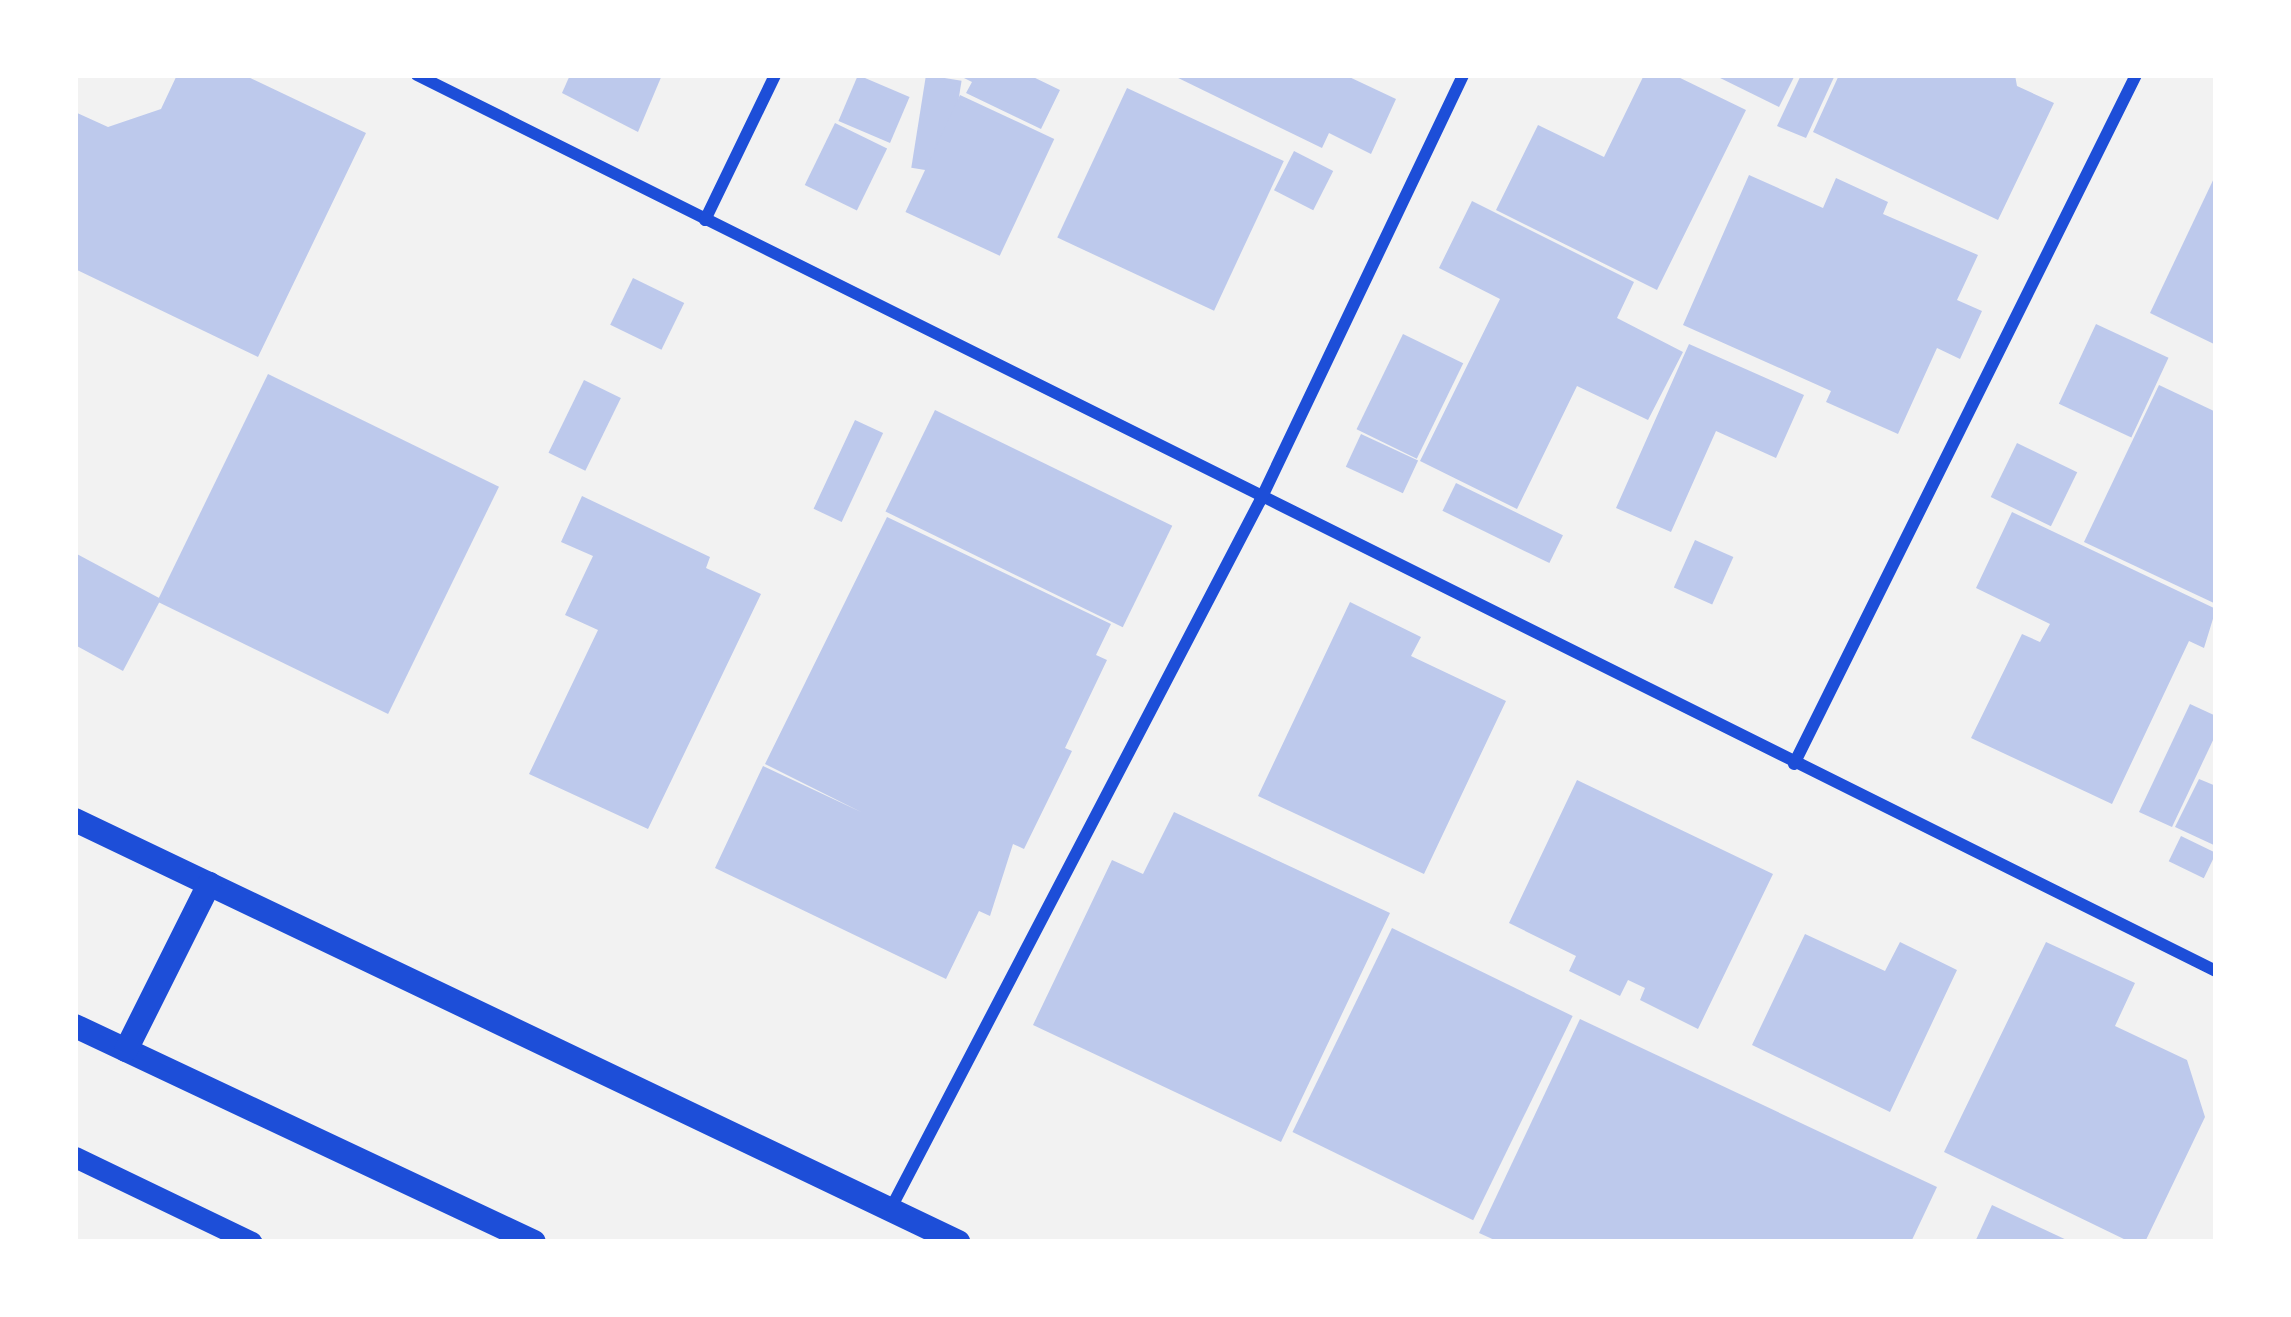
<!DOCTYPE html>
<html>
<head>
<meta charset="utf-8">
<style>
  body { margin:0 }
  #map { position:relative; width:2291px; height:1317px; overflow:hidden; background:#f2f2f2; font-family:"Roboto Condensed",sans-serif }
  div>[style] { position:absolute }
  .building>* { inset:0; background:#bdc9ec; transform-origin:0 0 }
  .minor>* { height:12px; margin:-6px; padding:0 6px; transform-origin:6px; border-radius:6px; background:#1d4ed8 }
  .tertiary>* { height:21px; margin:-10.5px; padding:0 10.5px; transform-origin:10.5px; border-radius:10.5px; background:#1d4ed8 }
  .secondary>* { height:24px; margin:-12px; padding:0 12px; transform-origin:12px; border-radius:12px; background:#1d4ed8 }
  span { translate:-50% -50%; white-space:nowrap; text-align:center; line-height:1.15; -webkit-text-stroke:10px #fff; paint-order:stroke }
  .frame { position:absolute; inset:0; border:78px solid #fff; pointer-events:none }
</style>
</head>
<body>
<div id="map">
  <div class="building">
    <div style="clip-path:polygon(177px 75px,244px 75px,366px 133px,258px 357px,75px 269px,75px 112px,108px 127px,161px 109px)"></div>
    <div style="clip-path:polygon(570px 75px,662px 75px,638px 132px,562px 93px)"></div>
    <div style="left:858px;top:75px;width:56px;height:50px;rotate:23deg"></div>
    <div style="left:926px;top:75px;width:36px;height:94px;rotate:9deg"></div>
    <div style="clip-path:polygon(958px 75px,1029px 75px,1060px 90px,1041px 129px,966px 93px,972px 82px)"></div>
    <div style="clip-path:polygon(1172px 75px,1345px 75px,1396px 99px,1371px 154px,1329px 133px,1322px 148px)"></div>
    <div style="clip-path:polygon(1644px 75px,1674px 75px,1746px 110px,1657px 290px,1496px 210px,1538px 125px,1604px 157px)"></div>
    <div style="clip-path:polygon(1714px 75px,1795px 75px,1779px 107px)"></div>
    <div style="clip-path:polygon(1801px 75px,1835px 75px,1806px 138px,1777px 126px)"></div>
    <div style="clip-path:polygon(1839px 75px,2015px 75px,2017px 86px,2054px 103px,1998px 220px,1813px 132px)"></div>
    <div style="left:1127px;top:88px;width:173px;height:165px;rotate:25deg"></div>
    <div style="left:960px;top:95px;width:104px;height:129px;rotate:25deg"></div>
    <div style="left:835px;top:123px;width:58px;height:69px;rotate:26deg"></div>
    <div style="left:1294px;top:151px;width:44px;height:44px;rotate:27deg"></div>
    <div style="clip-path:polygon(2216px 174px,2216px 345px,2150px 313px)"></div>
    <div style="clip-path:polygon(1749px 175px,1823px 208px,1836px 178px,1888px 202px,1883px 214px,1978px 255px,1957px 300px,1982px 311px,1960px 359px,1937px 348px,1898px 434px,1826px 402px,1831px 391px,1683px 325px)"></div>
    <div style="clip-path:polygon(1472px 201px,1634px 282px,1617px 318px,1683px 352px,1648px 420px,1577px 386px,1517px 509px,1420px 461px,1500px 299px,1439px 268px)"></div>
    <div style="left:633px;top:278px;width:57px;height:52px;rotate:26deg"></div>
    <div style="left:2096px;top:324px;width:80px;height:88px;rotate:25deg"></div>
    <div style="left:1403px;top:334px;width:67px;height:106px;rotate:26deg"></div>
    <div style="clip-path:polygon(1689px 344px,1804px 395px,1776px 458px,1716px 431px,1671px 532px,1616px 508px)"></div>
    <div style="left:268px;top:374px;width:257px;height:253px;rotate:26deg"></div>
    <div style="left:584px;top:380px;width:41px;height:81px;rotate:26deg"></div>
    <div style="clip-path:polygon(2159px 385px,2216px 412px,2216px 604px,2084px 542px)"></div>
    <div style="left:935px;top:410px;width:264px;height:113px;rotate:26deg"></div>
    <div style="left:855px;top:420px;width:31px;height:98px;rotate:25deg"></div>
    <div style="left:1361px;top:434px;width:63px;height:36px;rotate:25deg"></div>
    <div style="left:2017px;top:443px;width:67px;height:60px;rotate:26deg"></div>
    <div style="left:1456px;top:483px;width:119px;height:31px;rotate:26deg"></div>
    <div style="clip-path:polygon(582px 496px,710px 557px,706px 568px,761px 594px,648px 829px,529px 774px,598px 630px,565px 615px,593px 556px,561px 542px)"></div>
    <div style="clip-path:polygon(2012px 512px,2216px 609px,2204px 648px,2189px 641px,2112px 804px,1971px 738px,2022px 634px,2040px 642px,2050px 624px,1976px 588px)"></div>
    <div style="clip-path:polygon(887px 517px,1111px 624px,1096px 655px,1107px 660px,1065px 748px,1072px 751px,1024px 849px,1013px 844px,990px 916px,979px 911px,946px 979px,715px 868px,763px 766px,861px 812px,765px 764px)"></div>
    <div style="left:1695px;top:540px;width:42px;height:52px;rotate:24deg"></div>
    <div style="clip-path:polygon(75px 553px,161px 599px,123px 671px,75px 645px)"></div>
    <div style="clip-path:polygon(1350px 602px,1421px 637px,1411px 656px,1506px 701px,1424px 874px,1258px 796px)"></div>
    <div style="clip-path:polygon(2190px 704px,2216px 716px,2216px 734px,2172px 827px,2139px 812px)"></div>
    <div style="clip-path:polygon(2199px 779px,2216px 786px,2216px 846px,2175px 827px)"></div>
    <div style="clip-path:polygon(1577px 780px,1773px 874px,1698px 1029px,1640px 1000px,1645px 988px,1628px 980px,1620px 996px,1569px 971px,1576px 956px,1509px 923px)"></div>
    <div style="clip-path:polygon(1174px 812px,1390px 913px,1281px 1142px,1033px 1025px,1112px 860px,1143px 874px)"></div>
    <div style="left:2181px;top:836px;width:39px;height:28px;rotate:26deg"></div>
    <div style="left:1392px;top:928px;width:201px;height:227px;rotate:26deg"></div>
    <div style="clip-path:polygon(1805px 934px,1885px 971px,1900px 942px,1957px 970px,1890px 1112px,1752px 1045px)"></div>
    <div style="clip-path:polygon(2046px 942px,2135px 983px,2115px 1026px,2187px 1060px,2205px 1117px,2145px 1242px,2130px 1242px,1944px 1152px)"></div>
    <div style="clip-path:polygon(1580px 1019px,1937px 1187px,1911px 1242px,1499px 1242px,1479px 1233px)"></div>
    <div style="clip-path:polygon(1992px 1205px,2071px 1242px,1975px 1242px)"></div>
  </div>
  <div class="minor">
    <div style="left:417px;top:75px;width:2010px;rotate:26.48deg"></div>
    <div style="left:705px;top:220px;width:161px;rotate:-64.2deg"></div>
    <div style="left:1794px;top:764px;width:769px;rotate:-63.6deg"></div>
    <div style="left:891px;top:1208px;width:798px;rotate:-62.44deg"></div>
    <div style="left:1260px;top:501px;width:472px;rotate:-64.5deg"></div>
  </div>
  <div class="tertiary">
    <div style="left:75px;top:1157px;width:196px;rotate:25.7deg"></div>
  </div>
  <div class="secondary">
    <div style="left:75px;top:820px;width:979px;rotate:25.54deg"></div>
    <div style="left:75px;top:1026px;width:507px;rotate:25.2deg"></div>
    <div style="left:126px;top:1050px;width:186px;rotate:-63.4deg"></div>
  </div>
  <div class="frame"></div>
</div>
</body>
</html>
